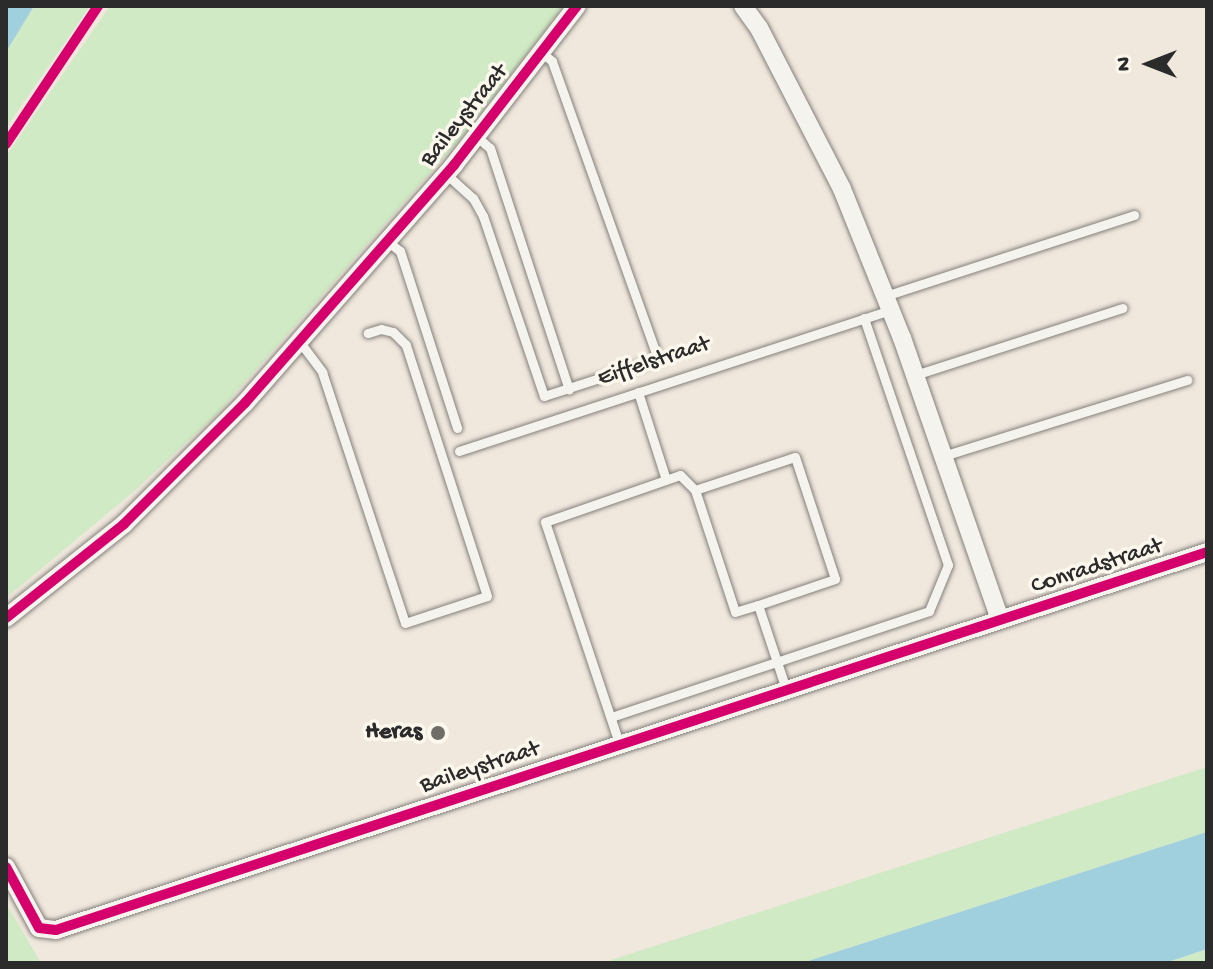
<!DOCTYPE html>
<html>
<head>
<meta charset="utf-8">
<style>
  body { margin:0 }
  #map { position:relative; width:1213px; height:969px; overflow:hidden; background:#f0e7dd; font-family:"Gochi Hand",sans-serif }
  div>[style] { position:absolute }
  .green>* { inset:0; background:#cfeac4 }
  .water>* { inset:0; background:#a0cfde }
  .roads { filter:drop-shadow(0 0 2px #84807b) drop-shadow(0 0 2px #84807b) }
  .service>* { height:9px; margin:-4.5px; padding:0 4.5px; transform-origin:4.5px; border-radius:4.5px; background:#f5f3ee }
  .minor>* { height:18px; margin:-9px; padding:0 9px; transform-origin:9px; border-radius:9px; background:#f5f3ee }
  .cycleway>* { height:10px; margin:-5px; padding:0 5px; transform-origin:5px; border-radius:5px; background:#d6006c }
  .dots>* { width:22px; height:22px; translate:-50% -50%; box-sizing:border-box; border:4px solid #fbf7ec; border-radius:50% }
  span { translate:-50% -50%; white-space:nowrap; text-align:center; line-height:1.15; -webkit-text-stroke:7px #fbf7ec; paint-order:stroke }
  .street-label { font-size:24px; color:#2b2b2b }
  .poi-label { font-size:24px; color:#2b2b2b; font-weight:700 }
  .right { translate:-100% -50%; text-align:right }
  .frame { position:absolute; inset:0; border:8px solid #2b2b2b; pointer-events:none }
  .north { position:absolute; left:1109px; top:24px; width:80px; height:80px; -webkit-text-stroke:6px #fbf7ec; paint-order:stroke; rotate:270deg; font-size:22px; font-weight:700; line-height:32px; text-align:center; color:#2b2b2b }
  .north::after { content:''; display:block; margin:auto; width:28px; height:36px; background:#2b2b2b; clip-path:polygon(50% 0,100% 100%,50% 72%,0 100%) }
</style>
</head>
<body>
<div id="map">
  <div class="green">
    <div style="clip-path:polygon(34px 6px,90px 6px,6px 128px,6px 52px)"></div>
    <div style="clip-path:polygon(110px 6px,563px 6px,469px 129px,216px 415px,132px 493px,6px 598px,6px 156px)"></div>
    <div style="clip-path:polygon(1207px 767px,1207px 832px,802px 963px,602px 963px)"></div>
    <div style="clip-path:polygon(6px 903px,41px 963px,6px 963px)"></div>
    <div style="clip-path:polygon(1207px 949px,1207px 963px,1165px 963px)"></div>
  </div>
  <div class="water">
    <div style="clip-path:polygon(6px 6px,34px 6px,6px 52px)"></div>
    <div style="clip-path:polygon(1207px 832px,1207px 949px,1165px 963px,802px 963px)"></div>
  </div>
  <div class="roads">
    <div class="service">
      <div style="left:476px;top:136px;width:18px;rotate:41deg"></div>
      <div style="left:490px;top:148px;width:254px;rotate:71.9deg"></div>
      <div style="left:446px;top:174px;width:36px;rotate:42deg"></div>
      <div style="left:473px;top:198px;width:21px;rotate:61deg"></div>
      <div style="left:483px;top:216px;width:190px;rotate:71.3deg"></div>
      <div style="left:544px;top:396px;width:120px;rotate:-18deg"></div>
      <div style="left:658px;top:359px;width:316px;rotate:-109.6deg"></div>
      <div style="left:552px;top:61px;width:14px;rotate:-141deg"></div>
      <div style="left:387px;top:241px;width:16px;rotate:38deg"></div>
      <div style="left:400px;top:251px;width:186px;rotate:72.1deg"></div>
      <div style="left:885px;top:296px;width:262px;rotate:-18deg"></div>
      <div style="left:299px;top:341px;width:39px;rotate:53deg"></div>
      <div style="left:322px;top:372px;width:264px;rotate:71.7deg"></div>
      <div style="left:405px;top:623px;width:86px;rotate:-18.2deg"></div>
      <div style="left:487px;top:596px;width:264px;rotate:-107.9deg"></div>
      <div style="left:406px;top:345px;width:18px;rotate:-135deg"></div>
      <div style="left:393px;top:332px;width:12px;rotate:-166deg"></div>
      <div style="left:381px;top:329px;width:14px;rotate:163deg"></div>
      <div style="left:915px;top:375px;width:218px;rotate:-17.9deg"></div>
      <div style="left:638px;top:392px;width:92px;rotate:72.3deg"></div>
      <div style="left:459px;top:451px;width:453px;rotate:-18.1deg"></div>
      <div style="left:943px;top:456px;width:256px;rotate:-17.3deg"></div>
      <div style="left:695px;top:490px;width:105px;rotate:-18.3deg"></div>
      <div style="left:795px;top:457px;width:128px;rotate:71.8deg"></div>
      <div style="left:835px;top:579px;width:81px;rotate:161.3deg"></div>
      <div style="left:611px;top:717px;width:335px;rotate:-18.4deg"></div>
      <div style="left:929px;top:611px;width:50px;rotate:-67.6deg"></div>
      <div style="left:948px;top:565px;width:261px;rotate:-108.8deg"></div>
      <div style="left:619px;top:743px;width:233px;rotate:-108.5deg"></div>
      <div style="left:545px;top:522px;width:143px;rotate:-19.2deg"></div>
      <div style="left:680px;top:475px;width:21px;rotate:45deg"></div>
      <div style="left:695px;top:490px;width:128px;rotate:71.8deg"></div>
      <div style="left:735px;top:612px;width:24px;rotate:-17deg"></div>
      <div style="left:758px;top:605px;width:89px;rotate:71.6deg"></div>
    </div>
    <div class="minor">
      <div style="left:743px;top:6px;width:27px;rotate:54deg"></div>
      <div style="left:759px;top:28px;width:181px;rotate:62.7deg"></div>
      <div style="left:842px;top:189px;width:161px;rotate:68.1deg"></div>
      <div style="left:902px;top:338px;width:298px;rotate:70.8deg"></div>
      <div style="left:6px;top:618px;width:151px;rotate:-38.5deg"></div>
      <div style="left:124px;top:524px;width:171px;rotate:-45deg"></div>
      <div style="left:245px;top:403px;width:317px;rotate:-48.7deg"></div>
      <div style="left:454px;top:165px;width:201px;rotate:-52.3deg"></div>
      <div style="left:6px;top:867px;width:69px;rotate:61.6deg"></div>
      <div style="left:39px;top:928px;width:17px;rotate:7deg"></div>
      <div style="left:56px;top:930px;width:1211px;rotate:-18.18deg"></div>
    </div>
  </div>
  <div class="cycleway">
    <div style="left:6px;top:144px;width:166px;rotate:-56.3deg"></div>
    <div style="left:6px;top:618px;width:151px;rotate:-38.5deg"></div>
    <div style="left:124px;top:524px;width:171px;rotate:-45deg"></div>
    <div style="left:245px;top:403px;width:317px;rotate:-48.7deg"></div>
    <div style="left:454px;top:165px;width:201px;rotate:-52.3deg"></div>
    <div style="left:6px;top:867px;width:69px;rotate:61.6deg"></div>
    <div style="left:39px;top:928px;width:17px;rotate:7deg"></div>
    <div style="left:56px;top:930px;width:1211px;rotate:-18.18deg"></div>
  </div>
  <div class="dots">
    <div style="left:438px;top:733px;background:#706d69"></div>
  </div>
  <div class="street-label">
    <span style="left:465px;top:116px;rotate:-51deg">Baileystraat</span>
    <span style="left:654px;top:362px;rotate:-18deg">Eiffelstraat</span>
    <span style="left:1097px;top:567px;rotate:-18deg">Conradstraat</span>
    <span style="left:480px;top:768px;rotate:-18deg">Baileystraat</span>
  </div>
  <div class="poi-label">
    <span class="right" style="left:422px;top:733px">Heras</span>
  </div>
  <div class="frame"></div>
  <div class="north">N</div>
</div>
</body>
</html>
